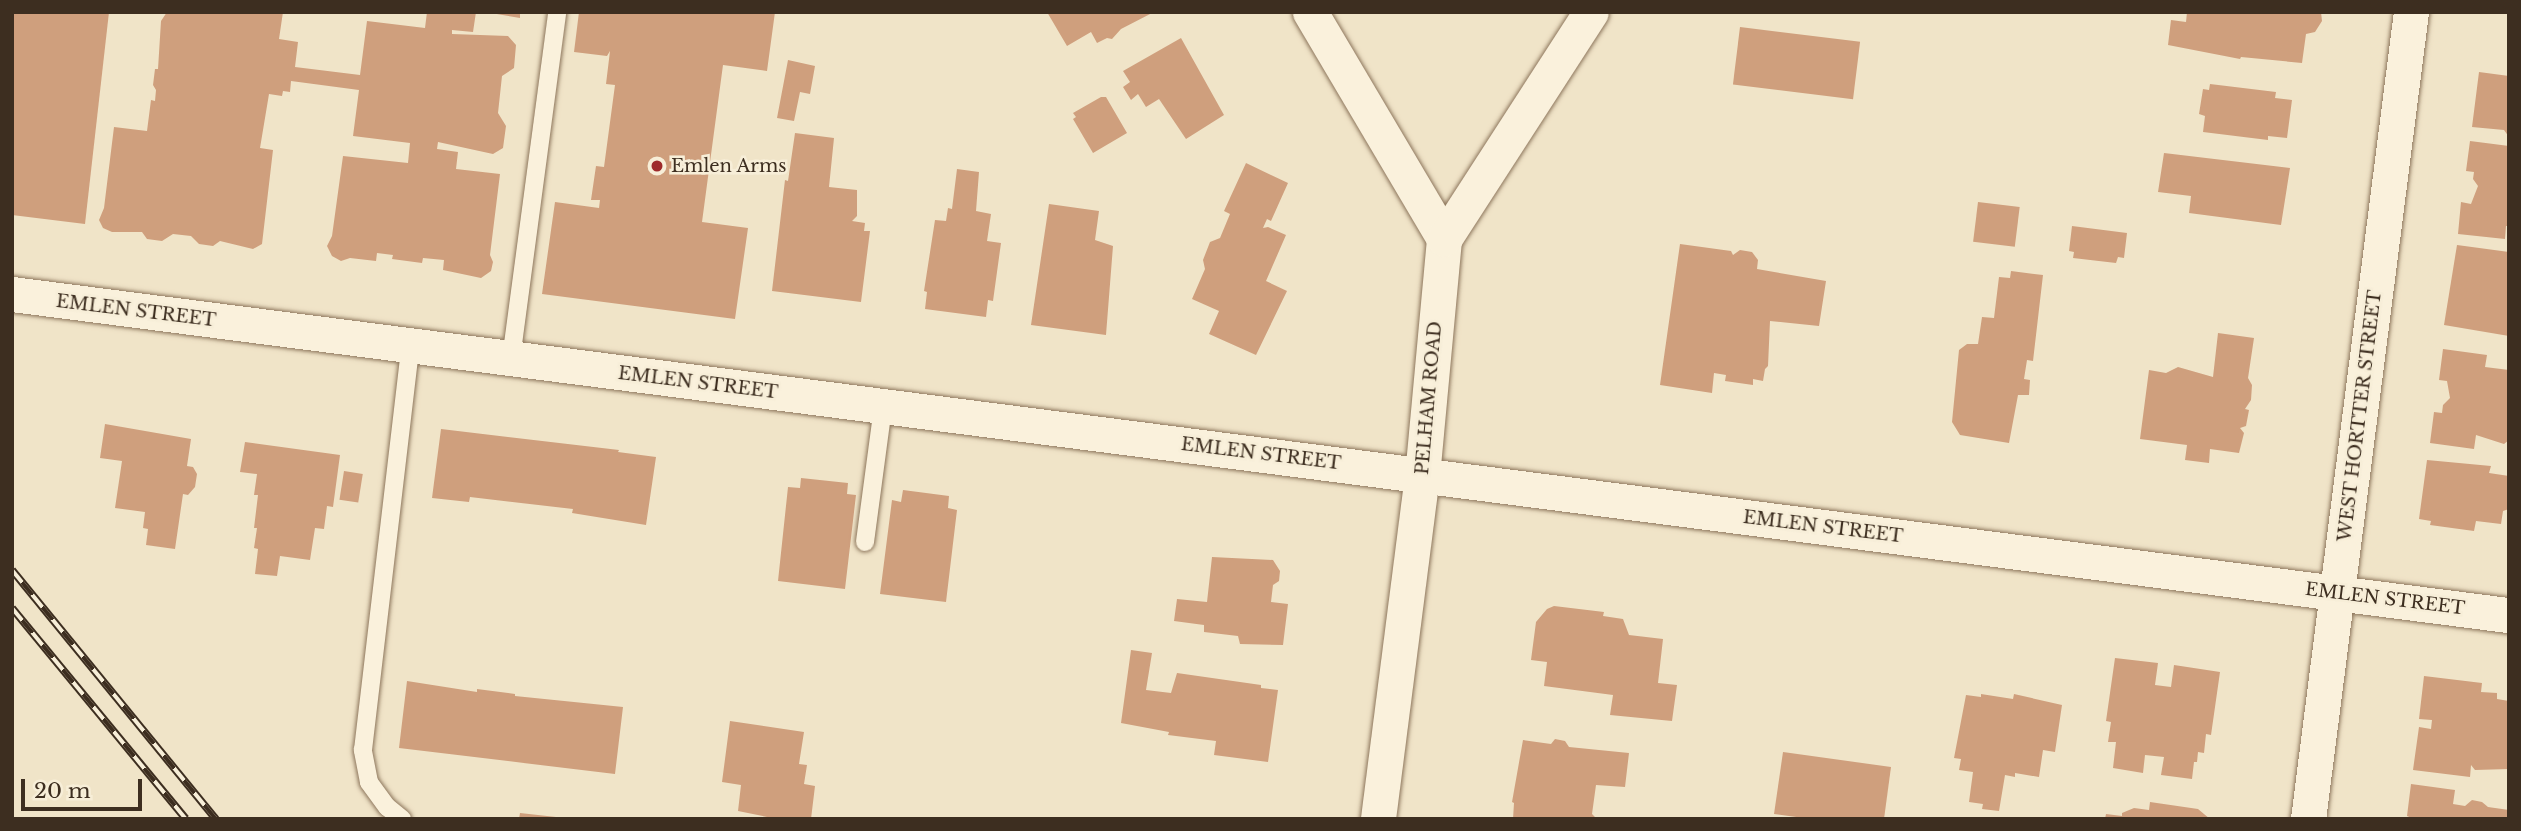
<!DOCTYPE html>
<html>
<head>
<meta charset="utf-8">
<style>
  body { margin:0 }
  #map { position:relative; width:2521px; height:831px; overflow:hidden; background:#f0e4c8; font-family:"Libre Baskerville",serif }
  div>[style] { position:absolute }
  .building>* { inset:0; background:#cf9f7d; transform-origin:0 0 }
  .roads { filter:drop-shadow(0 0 2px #8d765c) drop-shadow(0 0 2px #8d765c) }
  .service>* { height:18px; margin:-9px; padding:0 9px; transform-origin:9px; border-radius:9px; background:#faf1dc }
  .minor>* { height:35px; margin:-17.5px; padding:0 17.5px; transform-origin:17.5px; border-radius:17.5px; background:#faf1dc }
  .rail>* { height:8px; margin-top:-4px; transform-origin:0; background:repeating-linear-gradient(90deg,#f7eed8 0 16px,#3d2e20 0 32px); box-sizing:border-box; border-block:2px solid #3d2e20 }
  .dots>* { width:19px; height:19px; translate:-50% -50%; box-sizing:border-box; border:4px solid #f7eed8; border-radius:50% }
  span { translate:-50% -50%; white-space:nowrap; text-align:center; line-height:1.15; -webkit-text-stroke:5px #f7eed8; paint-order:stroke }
  .poi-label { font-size:18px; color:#3d2e20 }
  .left { translate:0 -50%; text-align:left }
  .street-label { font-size:18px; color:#3d2e20 }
  .frame { position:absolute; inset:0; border:14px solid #3d2e20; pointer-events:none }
  .scale { position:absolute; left:21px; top:779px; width:121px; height:32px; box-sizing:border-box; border:4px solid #3d2e20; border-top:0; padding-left:9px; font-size:21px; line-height:24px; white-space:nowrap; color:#3d2e20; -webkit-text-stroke:5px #f7eed8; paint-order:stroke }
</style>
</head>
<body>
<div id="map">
  <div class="building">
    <div style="clip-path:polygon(12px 12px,109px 12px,85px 224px,12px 215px)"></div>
    <div style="clip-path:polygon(167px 12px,283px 12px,279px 39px,298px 42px,295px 67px,360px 75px,367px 21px,425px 28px,427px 12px,476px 12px,473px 32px,452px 30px,452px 34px,508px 36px,516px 45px,514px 68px,502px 76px,498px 113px,506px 126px,503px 148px,493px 154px,438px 142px,437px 149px,458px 152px,456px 169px,500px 174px,490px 255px,493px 262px,491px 271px,481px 278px,443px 270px,444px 260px,423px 258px,422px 263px,392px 259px,393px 255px,377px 253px,376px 261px,350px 258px,341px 261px,332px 256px,327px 246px,332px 236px,343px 156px,408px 163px,410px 143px,353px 136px,359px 90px,291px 81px,290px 92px,283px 91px,282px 96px,269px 94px,260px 148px,273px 150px,262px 244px,253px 249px,220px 241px,213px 246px,199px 244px,191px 236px,173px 234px,162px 241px,147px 239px,142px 232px,112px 232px,103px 228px,99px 220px,104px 208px,114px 127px,147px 131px,151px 100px,155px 101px,156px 90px,153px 85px,155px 69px,158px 69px,161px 21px)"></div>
    <div style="clip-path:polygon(485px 12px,520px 12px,520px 18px)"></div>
    <div style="clip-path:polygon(579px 12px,775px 12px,767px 71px,723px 65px,702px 222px,748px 228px,735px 319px,542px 294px,555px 202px,599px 208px,600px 200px,591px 200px,596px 166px,604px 167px,615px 85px,606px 84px,610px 51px,607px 56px,574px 52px)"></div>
    <div style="clip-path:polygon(1047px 12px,1154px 12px,1121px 29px,1112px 39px,1107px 38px,1097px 43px,1091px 32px,1067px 46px)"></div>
    <div style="clip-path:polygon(2187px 12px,2321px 12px,2322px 21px,2315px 32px,2306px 34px,2302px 63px,2241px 57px,2240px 59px,2168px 45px,2171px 20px,2186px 22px)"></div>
    <div style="left:1740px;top:27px;width:121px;height:58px;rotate:7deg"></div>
    <div style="clip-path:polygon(1181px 38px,1224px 115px,1186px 139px,1159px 99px,1146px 107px,1138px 94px,1131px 100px,1123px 87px,1130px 82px,1123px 71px)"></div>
    <div style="clip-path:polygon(788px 60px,815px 66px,810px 94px,800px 92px,794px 121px,777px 118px)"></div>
    <div style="clip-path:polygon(2479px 72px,2509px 76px,2509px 137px,2504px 130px,2472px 127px)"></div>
    <div style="clip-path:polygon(2210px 84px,2276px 92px,2275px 98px,2292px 100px,2287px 138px,2268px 136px,2268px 140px,2203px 132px,2205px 116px,2199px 114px,2203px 89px,2209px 90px)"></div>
    <div style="clip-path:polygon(1101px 97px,1106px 97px,1127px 133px,1093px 153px,1073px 119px,1076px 117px,1073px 113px)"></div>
    <div style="clip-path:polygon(795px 133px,834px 138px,829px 187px,857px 190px,857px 216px,852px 221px,865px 223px,864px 231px,870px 231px,861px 302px,772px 291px,785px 180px,788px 181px)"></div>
    <div style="clip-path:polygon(2470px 141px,2509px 146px,2509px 226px,2506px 226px,2505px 239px,2458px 234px,2461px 202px,2471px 204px,2478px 186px,2473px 179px,2474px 172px,2466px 171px)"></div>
    <div style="clip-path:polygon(2164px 153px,2290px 168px,2281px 225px,2189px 213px,2191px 196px,2158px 192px)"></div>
    <div style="clip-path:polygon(1246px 163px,1288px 183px,1271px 221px,1267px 219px,1263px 228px,1268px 227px,1286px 235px,1266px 281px,1287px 291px,1256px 355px,1209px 334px,1219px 311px,1192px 299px,1205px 269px,1203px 260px,1210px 242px,1220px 238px,1230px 214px,1224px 211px)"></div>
    <div style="clip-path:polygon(957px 169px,979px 172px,976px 211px,991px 214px,987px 241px,1001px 243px,993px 301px,988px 300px,986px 317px,925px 309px,927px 292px,924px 291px,935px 220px,946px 221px,948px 208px,952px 209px)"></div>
    <div style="left:1978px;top:202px;width:42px;height:40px;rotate:7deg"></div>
    <div style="clip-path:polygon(1049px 204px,1099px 211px,1095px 240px,1113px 246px,1106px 335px,1031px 325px)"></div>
    <div style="clip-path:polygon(2072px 226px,2127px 233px,2124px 258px,2118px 257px,2116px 263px,2073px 258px,2074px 252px,2069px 251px)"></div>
    <div style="clip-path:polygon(1680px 244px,1731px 251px,1733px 255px,1740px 250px,1752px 252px,1758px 260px,1757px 269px,1826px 281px,1819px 326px,1770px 321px,1768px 366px,1765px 369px,1763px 381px,1753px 379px,1753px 385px,1725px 381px,1726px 375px,1714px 373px,1712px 393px,1660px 385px)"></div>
    <div style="clip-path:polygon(2457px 245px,2509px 252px,2509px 336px,2444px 325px)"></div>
    <div style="clip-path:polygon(2011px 271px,2043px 275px,2033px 361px,2027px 360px,2024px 379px,2030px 380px,2029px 395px,2018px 395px,2009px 443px,1960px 435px,1952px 422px,1959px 350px,1967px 344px,1978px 344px,1982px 317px,1994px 318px,1999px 277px,2010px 278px)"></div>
    <div style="clip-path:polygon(2218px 333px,2254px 338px,2248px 378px,2252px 385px,2251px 400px,2245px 409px,2249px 410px,2246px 426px,2240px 428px,2244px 433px,2239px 453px,2210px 449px,2209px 463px,2185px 460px,2187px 445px,2140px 439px,2149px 370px,2166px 373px,2178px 367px,2213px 377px)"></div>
    <div style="clip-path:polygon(2443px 349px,2487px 355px,2485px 367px,2509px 370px,2509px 440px,2504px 444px,2476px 435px,2474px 449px,2430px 443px,2434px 412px,2442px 413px,2443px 405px,2450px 398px,2447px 381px,2439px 380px)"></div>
    <div style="clip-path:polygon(105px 424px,191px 439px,187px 466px,193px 467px,197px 474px,195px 487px,188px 495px,183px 494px,175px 549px,146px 545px,148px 529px,143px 528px,145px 512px,115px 508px,122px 461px,100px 458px)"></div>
    <div style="clip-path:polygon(441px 429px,619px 450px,618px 452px,656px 457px,646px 525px,572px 513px,573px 509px,470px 497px,469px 502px,432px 498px)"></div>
    <div style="clip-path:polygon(245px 442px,340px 455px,333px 507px,327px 506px,324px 529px,315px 528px,310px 560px,280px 556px,277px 576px,255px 574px,258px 549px,254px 548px,257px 528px,254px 528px,258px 495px,254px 495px,257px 474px,240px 472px)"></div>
    <div style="clip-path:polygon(2427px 460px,2491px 466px,2489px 473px,2509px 476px,2509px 509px,2503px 511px,2501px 524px,2476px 521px,2474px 531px,2430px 525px,2431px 521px,2419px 519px)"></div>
    <div style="left:344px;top:471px;width:19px;height:29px;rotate:9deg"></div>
    <div style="clip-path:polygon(801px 478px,848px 483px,847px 494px,856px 495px,845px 589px,778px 581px,788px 487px,800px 488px)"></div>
    <div style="clip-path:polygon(903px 490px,949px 496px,948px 508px,957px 510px,946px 602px,880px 594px,892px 500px,901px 502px)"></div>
    <div style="clip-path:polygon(1212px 557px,1273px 560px,1280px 571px,1279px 581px,1273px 585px,1271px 602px,1288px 604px,1283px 645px,1240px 644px,1238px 636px,1204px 632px,1204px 625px,1174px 621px,1177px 599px,1207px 602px)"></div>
    <div style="clip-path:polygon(1554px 606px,1604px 612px,1603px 616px,1623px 619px,1629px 635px,1663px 639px,1658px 683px,1677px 685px,1672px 721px,1610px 715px,1613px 695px,1544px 686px,1547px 662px,1531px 660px,1536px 622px,1547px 609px)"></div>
    <div style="clip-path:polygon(1131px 650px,1152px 653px,1146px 690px,1171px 693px,1177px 673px,1261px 685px,1261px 688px,1278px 690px,1268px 762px,1214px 755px,1216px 741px,1168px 735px,1169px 732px,1121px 723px)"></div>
    <div style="clip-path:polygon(2115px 658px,2158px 663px,2155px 685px,2171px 687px,2174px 665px,2220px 672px,2211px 735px,2206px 734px,2204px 753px,2198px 752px,2197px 762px,2194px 762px,2192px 779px,2161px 775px,2164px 757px,2145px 755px,2143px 773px,2113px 768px,2116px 742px,2108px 742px,2111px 722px,2106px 721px)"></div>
    <div style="clip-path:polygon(2424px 676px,2482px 683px,2481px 692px,2497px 693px,2497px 699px,2509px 701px,2509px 769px,2475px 770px,2471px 765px,2470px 777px,2413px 770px,2419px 727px,2431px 729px,2432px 720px,2419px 719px)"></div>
    <div style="clip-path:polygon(407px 681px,477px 692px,477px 689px,515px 694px,515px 696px,623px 707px,615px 774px,399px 748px)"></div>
    <div style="clip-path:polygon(1981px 694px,2013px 699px,2014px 694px,2062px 705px,2055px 752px,2043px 750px,2039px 777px,2015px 773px,2015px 777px,2005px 775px,1999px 811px,1982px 809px,1983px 804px,1969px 802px,1973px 772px,1959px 770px,1961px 759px,1954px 758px,1966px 695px,1981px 697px)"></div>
    <div style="clip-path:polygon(730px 721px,804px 732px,799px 764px,807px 765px,804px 784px,815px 786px,811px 819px,777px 819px,738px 811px,741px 785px,722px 782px)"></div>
    <div style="clip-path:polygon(1555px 739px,1565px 741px,1569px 747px,1629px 753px,1625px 787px,1596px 785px,1592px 814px,1597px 819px,1513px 819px,1514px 803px,1512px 802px,1523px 740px,1551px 744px)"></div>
    <div style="clip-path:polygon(1783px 752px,1891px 767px,1884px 819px,1811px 819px,1774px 814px)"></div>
    <div style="clip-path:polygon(2411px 784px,2455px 790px,2453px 804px,2465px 806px,2472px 800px,2482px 802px,2488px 807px,2509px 810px,2509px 819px,2414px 819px,2407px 816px)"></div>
    <div style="clip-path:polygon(2150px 802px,2198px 809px,2210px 819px,2105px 819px,2106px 814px,2122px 816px,2122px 813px,2134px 808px,2149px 810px)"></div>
    <div style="clip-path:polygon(520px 813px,556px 817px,556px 819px,519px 819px)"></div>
  </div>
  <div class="roads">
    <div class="service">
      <div style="left:511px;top:359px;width:350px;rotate:-82.4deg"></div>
      <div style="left:865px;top:542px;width:136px;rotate:-82.4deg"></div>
      <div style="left:402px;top:819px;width:19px;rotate:-141deg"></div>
      <div style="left:387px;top:807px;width:31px;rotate:-126deg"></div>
      <div style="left:369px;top:782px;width:33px;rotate:-101deg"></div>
      <div style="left:363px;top:750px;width:406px;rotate:-83.3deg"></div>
    </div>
    <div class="minor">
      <div style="left:1310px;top:12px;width:264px;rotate:59.4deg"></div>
      <div style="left:1444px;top:239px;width:237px;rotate:95.3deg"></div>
      <div style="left:1422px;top:475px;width:347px;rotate:97.3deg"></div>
      <div style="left:1444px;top:239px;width:270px;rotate:-57.1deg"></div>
      <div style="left:12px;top:294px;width:2518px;rotate:7.33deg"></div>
      <div style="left:2308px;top:819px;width:814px;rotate:-82.73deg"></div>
    </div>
  </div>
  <div class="rail">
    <div style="left:12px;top:570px;width:322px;rotate:50.7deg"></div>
    <div style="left:12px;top:608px;width:273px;rotate:50.5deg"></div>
  </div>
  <div class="dots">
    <div style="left:657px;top:166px;background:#9e2a2b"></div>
  </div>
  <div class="poi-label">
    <span class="left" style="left:671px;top:166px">Emlen Arms</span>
  </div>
  <div class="street-label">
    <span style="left:136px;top:311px;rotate:7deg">EMLEN STREET</span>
    <span style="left:698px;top:383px;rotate:7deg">EMLEN STREET</span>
    <span style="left:1429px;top:398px;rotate:-85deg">PELHAM ROAD</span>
    <span style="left:2360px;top:416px;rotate:-83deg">WEST HORTTER STREET</span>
    <span style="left:1261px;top:454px;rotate:7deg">EMLEN STREET</span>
    <span style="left:1823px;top:527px;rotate:7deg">EMLEN STREET</span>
    <span style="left:2385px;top:599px;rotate:7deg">EMLEN STREET</span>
  </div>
  <div class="frame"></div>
  <div class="scale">20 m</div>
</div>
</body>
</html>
